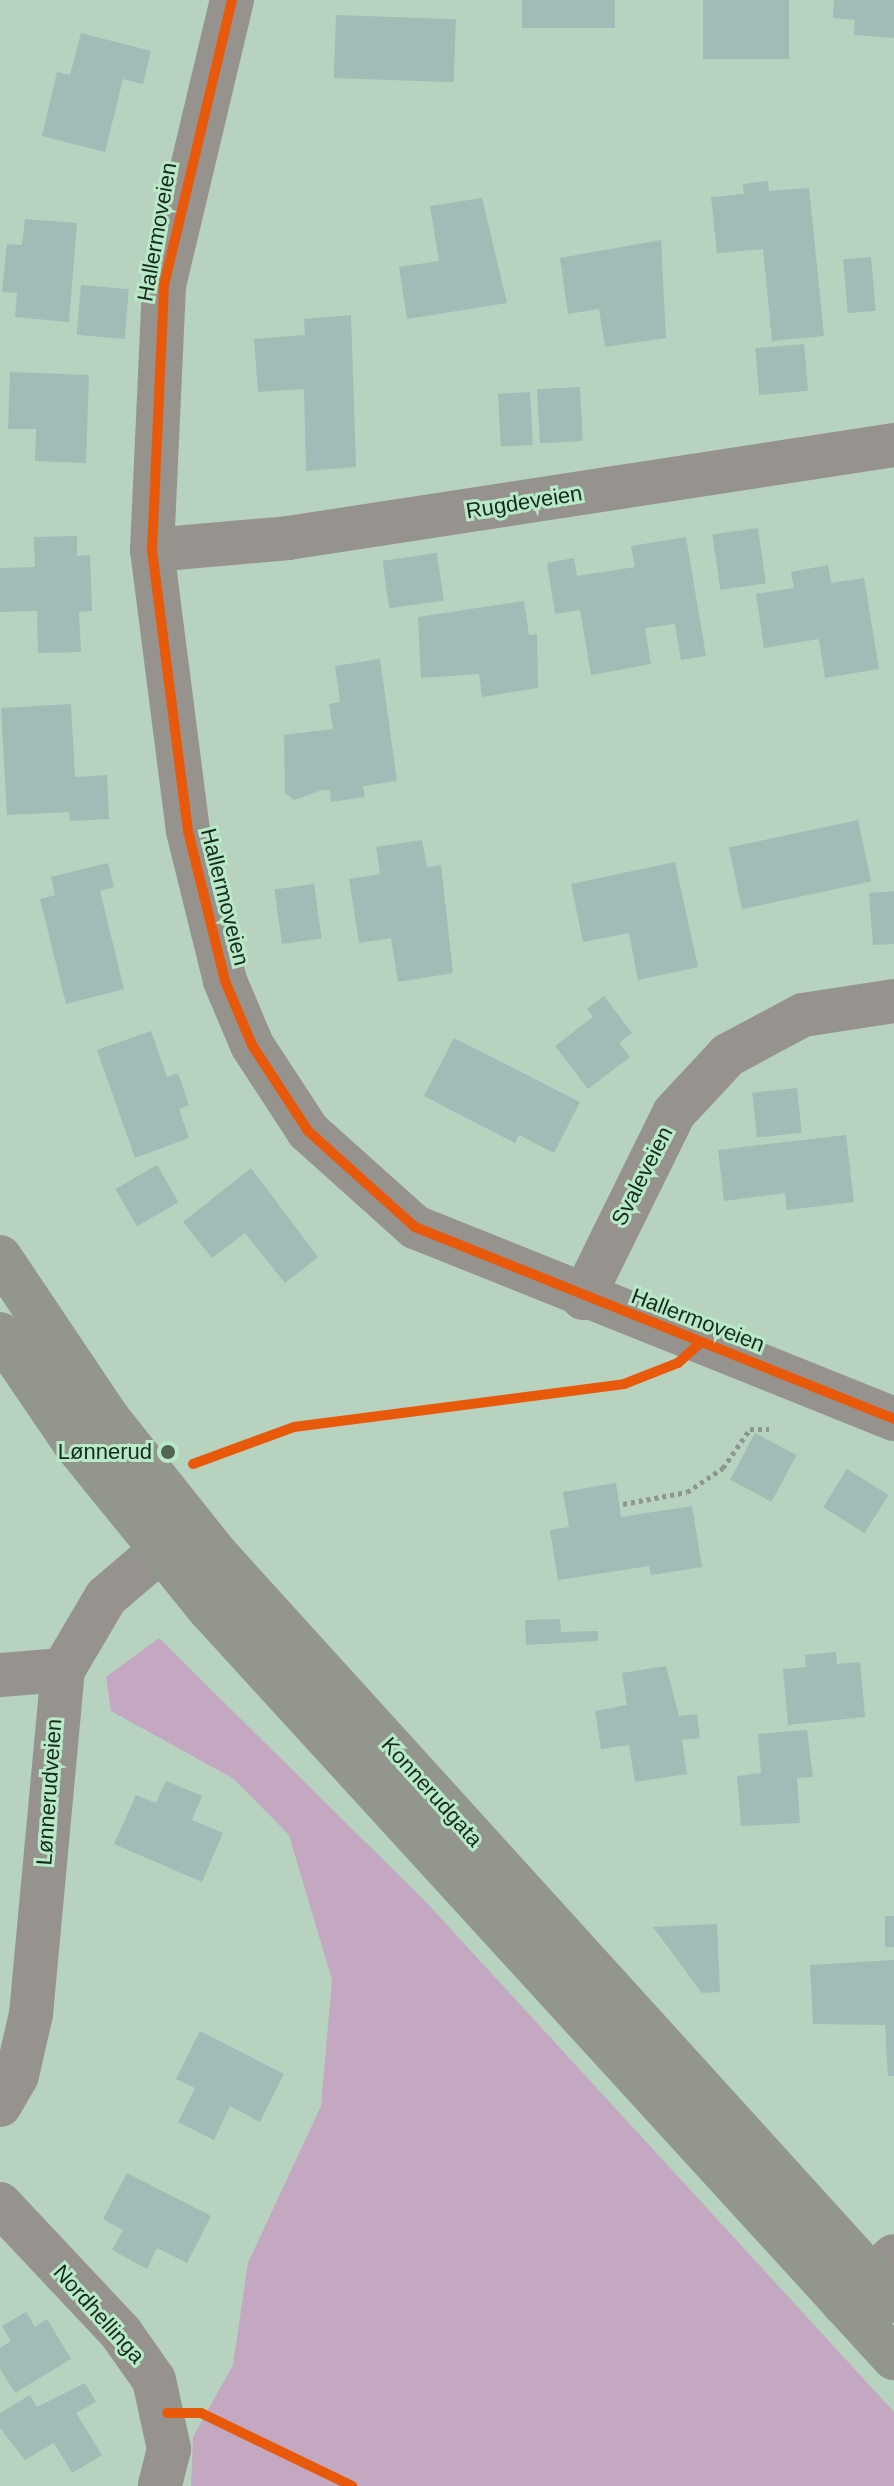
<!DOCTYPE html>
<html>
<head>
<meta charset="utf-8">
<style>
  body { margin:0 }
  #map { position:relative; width:894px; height:2486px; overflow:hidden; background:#b7d2bf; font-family:Helvetica,sans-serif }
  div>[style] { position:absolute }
  .green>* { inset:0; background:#c4a7c1 }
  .building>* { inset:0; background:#a2bbb6; transform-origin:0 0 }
  .path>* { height:5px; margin-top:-2.5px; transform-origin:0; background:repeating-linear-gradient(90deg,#8e968e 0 4px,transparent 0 8px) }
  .minor>* { height:44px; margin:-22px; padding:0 22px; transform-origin:22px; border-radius:22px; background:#96938f }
  .major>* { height:44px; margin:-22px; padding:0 22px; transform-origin:22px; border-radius:22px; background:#92968d }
  .cycleway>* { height:10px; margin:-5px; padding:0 5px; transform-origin:5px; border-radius:5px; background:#e8590c }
  .dots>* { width:22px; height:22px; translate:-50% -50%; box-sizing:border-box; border:4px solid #b9eac7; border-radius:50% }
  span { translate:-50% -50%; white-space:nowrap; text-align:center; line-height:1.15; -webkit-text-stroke:6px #b9eac7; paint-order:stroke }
  .street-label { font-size:22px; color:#182b1e }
  .poi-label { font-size:22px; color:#182b1e }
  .right { translate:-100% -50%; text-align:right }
</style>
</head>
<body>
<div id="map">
  <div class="green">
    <div style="clip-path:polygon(159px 1638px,426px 1902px,894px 2412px,894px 2486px,191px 2486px,193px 2437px,233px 2365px,248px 2263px,321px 2106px,332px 1980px,289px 1835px,234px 1779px,111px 1711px,106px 1677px)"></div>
  </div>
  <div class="building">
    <div style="left:522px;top:0;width:93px;height:28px"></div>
    <div style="left:703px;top:0;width:86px;height:59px"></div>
    <div style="clip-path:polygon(834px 0,894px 0,894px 38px,854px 35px,855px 20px,833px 18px)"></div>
    <div style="left:336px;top:15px;width:120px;height:63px;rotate:2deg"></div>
    <div style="clip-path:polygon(81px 33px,151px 51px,143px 84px,123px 79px,105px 152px,42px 136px,57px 72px,70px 75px)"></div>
    <div style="clip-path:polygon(768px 181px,769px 191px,809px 188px,824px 336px,772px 341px,763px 249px,717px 253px,711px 197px,744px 194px,743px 184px)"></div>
    <div style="clip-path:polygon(482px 198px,507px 303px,407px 319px,399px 267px,439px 261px,430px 206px)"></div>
    <div style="clip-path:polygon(25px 219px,77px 223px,69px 322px,15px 317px,17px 293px,2px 292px,7px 244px,22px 245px)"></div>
    <div style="clip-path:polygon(661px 240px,666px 338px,605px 347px,599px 309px,568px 314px,560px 258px)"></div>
    <div style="left:871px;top:257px;width:54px;height:28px;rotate:85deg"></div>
    <div style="left:81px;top:285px;width:48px;height:50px;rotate:5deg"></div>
    <div style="clip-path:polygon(351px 315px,356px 467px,306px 471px,304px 389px,258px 392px,254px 339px,305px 335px,304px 319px)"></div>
    <div style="left:804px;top:344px;width:47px;height:49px;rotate:85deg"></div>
    <div style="clip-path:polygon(10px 372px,89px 375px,86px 463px,35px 461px,36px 429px,8px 429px)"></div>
    <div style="left:580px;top:387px;width:54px;height:43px;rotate:87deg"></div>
    <div style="left:530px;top:392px;width:53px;height:32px;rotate:87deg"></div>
    <div style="left:758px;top:528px;width:56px;height:46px;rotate:82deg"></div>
    <div style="clip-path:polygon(77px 536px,77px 556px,90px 555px,92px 611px,79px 612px,81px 652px,38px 653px,37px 611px,0 612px,0 568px,35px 567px,34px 537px)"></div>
    <div style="clip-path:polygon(686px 537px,706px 656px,681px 660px,675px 624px,645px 628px,651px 664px,591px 675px,580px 610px,555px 614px,547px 563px,574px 558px,577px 576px,635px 567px,631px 546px)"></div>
    <div style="left:437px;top:553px;width:48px;height:55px;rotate:82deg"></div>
    <div style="clip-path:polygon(828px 565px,831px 583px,864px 578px,879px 669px,825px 678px,819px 639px,764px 648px,756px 594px,794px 588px,791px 572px)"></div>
    <div style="clip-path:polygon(524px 601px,529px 635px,537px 634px,538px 688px,482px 697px,479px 674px,421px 678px,418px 617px)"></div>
    <div style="clip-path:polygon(380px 659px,397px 781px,363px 786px,365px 797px,331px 802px,330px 790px,322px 790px,294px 800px,285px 793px,284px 735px,333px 729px,329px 704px,340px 702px,335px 666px)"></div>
    <div style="clip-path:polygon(71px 704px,75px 777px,107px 775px,109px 819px,70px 821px,69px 812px,7px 815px,1px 708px)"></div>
    <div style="left:858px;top:820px;width:63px;height:132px;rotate:78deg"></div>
    <div style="clip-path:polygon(422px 840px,427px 867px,441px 865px,453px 973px,398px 982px,391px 938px,359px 943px,349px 879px,380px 874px,376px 847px)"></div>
    <div style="clip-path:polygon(675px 862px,698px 967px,638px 980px,629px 933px,583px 942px,571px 884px)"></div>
    <div style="clip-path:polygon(108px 863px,114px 887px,100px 891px,124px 989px,66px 1004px,40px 899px,55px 895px,51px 877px)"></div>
    <div style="left:314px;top:884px;width:55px;height:40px;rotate:82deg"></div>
    <div style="clip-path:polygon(894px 891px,894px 944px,873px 945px,869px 893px)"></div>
    <div style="clip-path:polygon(604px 996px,632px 1033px,619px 1043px,630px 1057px,588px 1089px,555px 1046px,593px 1017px,587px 1009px)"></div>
    <div style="clip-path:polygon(151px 1031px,167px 1077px,178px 1073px,189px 1105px,179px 1109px,189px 1138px,135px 1158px,97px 1050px)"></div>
    <div style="clip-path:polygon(454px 1038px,580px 1102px,554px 1153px,519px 1135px,515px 1143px,424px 1096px)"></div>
    <div style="left:797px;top:1088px;width:45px;height:45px;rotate:84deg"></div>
    <div style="clip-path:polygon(846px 1135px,854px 1202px,787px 1210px,785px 1193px,724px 1201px,718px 1150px)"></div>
    <div style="left:157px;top:1165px;width:43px;height:48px;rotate:60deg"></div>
    <div style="clip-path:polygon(251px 1168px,318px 1257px,285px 1283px,245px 1233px,212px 1258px,183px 1222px)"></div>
    <div style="left:755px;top:1433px;width:47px;height:53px;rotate:28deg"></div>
    <div style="left:847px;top:1469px;width:49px;height:45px;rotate:32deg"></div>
    <div style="clip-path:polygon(616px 1483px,621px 1517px,692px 1506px,702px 1567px,651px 1575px,649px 1566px,558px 1580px,550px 1530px,569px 1527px,563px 1492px)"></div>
    <div style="clip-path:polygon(560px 1619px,561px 1632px,598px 1631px,598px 1641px,526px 1645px,525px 1620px)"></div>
    <div style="clip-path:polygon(836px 1652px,837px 1664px,860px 1662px,865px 1717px,788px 1725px,783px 1669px,806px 1667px,805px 1655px)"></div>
    <div style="clip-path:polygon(666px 1666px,679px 1716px,697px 1714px,700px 1738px,682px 1740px,687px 1774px,635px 1782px,629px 1745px,601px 1749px,595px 1711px,627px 1705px,622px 1673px)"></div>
    <div style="clip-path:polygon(807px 1730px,813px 1777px,797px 1778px,800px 1823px,741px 1826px,737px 1776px,761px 1773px,758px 1734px)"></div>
    <div style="clip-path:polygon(166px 1781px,202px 1796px,192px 1820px,223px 1833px,202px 1882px,114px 1844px,136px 1795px,156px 1803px)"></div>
    <div style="left:885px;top:1916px;width:9px;height:31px"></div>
    <div style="clip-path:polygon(717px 1924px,720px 1992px,702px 1993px,653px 1927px)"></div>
    <div style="clip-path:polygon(894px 1960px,894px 2076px,888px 2076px,885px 2025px,813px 2024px,810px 1965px)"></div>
    <div style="clip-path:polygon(200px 2031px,284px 2074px,260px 2122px,230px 2106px,214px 2140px,178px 2122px,195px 2088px,176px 2079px)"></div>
    <div style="clip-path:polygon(127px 2173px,211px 2216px,187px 2263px,157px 2248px,147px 2269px,112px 2250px,123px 2230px,103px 2219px)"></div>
    <div style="clip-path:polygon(26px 2312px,35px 2327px,47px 2319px,71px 2359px,15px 2393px,0 2369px,0 2348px,11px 2341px,2px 2326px)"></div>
    <div style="clip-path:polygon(85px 2383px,96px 2402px,76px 2413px,102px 2455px,72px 2473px,54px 2443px,25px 2460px,0 2428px,0 2413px,30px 2395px,37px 2407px)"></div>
  </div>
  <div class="path">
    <div style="left:623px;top:1504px;width:65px;rotate:-10.6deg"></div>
    <div style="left:687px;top:1492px;width:43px;rotate:-33.7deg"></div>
    <div style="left:723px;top:1468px;width:47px;rotate:-55.3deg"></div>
    <div style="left:750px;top:1429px;width:19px"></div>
  </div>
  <div class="minor">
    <div style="left:232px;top:0;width:294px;rotate:103.4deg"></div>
    <div style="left:164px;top:286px;width:264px;rotate:92.6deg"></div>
    <div style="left:152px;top:550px;width:283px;rotate:82.7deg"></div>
    <div style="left:188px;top:831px;width:154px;rotate:76.1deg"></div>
    <div style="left:225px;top:981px;width:69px;rotate:67.1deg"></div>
    <div style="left:252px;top:1045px;width:103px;rotate:56.9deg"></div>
    <div style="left:308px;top:1131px;width:144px;rotate:41.9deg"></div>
    <div style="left:415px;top:1227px;width:516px;rotate:21.84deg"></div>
    <div style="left:152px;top:550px;width:137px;rotate:-5deg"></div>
    <div style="left:288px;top:538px;width:613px;rotate:-8.72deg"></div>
    <div style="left:583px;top:1298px;width:206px;rotate:-63.8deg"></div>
    <div style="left:674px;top:1113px;width:79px;rotate:-47deg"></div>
    <div style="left:728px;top:1055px;width:85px;rotate:-28.1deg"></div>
    <div style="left:803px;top:1015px;width:92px;rotate:-8.7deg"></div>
    <div style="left:0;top:1675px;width:63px;rotate:-4.5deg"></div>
    <div style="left:0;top:2105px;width:34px;rotate:-60deg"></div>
    <div style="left:17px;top:2075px;width:63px;rotate:-77.1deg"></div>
    <div style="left:31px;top:2014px;width:345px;rotate:-84.7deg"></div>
    <div style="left:63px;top:1670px;width:85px;rotate:-59.5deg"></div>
    <div style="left:106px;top:1597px;width:109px;rotate:-40.5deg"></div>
    <div style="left:0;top:2204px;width:177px;rotate:46.8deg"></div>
    <div style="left:121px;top:2333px;width:57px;rotate:54.9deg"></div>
    <div style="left:154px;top:2380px;width:71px;rotate:77.7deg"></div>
    <div style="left:169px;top:2449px;width:38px;rotate:104deg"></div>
    <div style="left:843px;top:2303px;width:69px;rotate:-42.7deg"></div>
  </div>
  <div class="major">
    <div style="left:0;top:1257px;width:192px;rotate:56.2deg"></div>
    <div style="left:107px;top:1417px;width:175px;rotate:51.5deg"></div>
    <div style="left:216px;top:1554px;width:1009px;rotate:47.77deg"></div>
    <div style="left:0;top:1334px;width:133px;rotate:55.7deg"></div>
    <div style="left:75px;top:1444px;width:214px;rotate:50.9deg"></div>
    <div style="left:210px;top:1610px;width:1014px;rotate:47.56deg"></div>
  </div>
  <div class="cycleway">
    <div style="left:232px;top:0;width:294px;rotate:103.4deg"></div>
    <div style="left:164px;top:286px;width:264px;rotate:92.6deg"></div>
    <div style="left:152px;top:550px;width:283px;rotate:82.7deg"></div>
    <div style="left:188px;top:831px;width:154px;rotate:76.1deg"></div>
    <div style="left:225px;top:981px;width:69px;rotate:67.1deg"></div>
    <div style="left:252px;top:1045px;width:103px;rotate:56.9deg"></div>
    <div style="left:308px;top:1131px;width:144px;rotate:41.9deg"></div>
    <div style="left:415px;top:1227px;width:516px;rotate:21.84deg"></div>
    <div style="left:193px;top:1464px;width:108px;rotate:-20.1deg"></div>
    <div style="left:294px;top:1427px;width:333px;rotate:-7.4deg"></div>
    <div style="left:624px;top:1384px;width:58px;rotate:-21.3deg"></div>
    <div style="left:678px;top:1363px;width:31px;rotate:-42deg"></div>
    <div style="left:167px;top:2413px;width:34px"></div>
    <div style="left:201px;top:2413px;width:168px;rotate:25.8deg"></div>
  </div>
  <div class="dots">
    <div style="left:168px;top:1452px;background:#506556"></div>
  </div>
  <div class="street-label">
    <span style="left:157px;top:232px;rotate:-80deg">Hallermoveien</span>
    <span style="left:524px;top:502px;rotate:-9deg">Rugdeveien</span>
    <span style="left:225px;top:897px;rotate:76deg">Hallermoveien</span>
    <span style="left:642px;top:1176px;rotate:-63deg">Svaleveien</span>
    <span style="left:698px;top:1320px;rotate:21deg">Hallermoveien</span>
    <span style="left:49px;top:1792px;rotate:-86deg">Lønnerudveien</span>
    <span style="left:432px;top:1792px;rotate:48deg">Konnerudgata</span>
    <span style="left:99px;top:2314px;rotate:48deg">Nordhellinga</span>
  </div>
  <div class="poi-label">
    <span class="right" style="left:152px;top:1452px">Lønnerud</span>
  </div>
</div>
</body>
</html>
